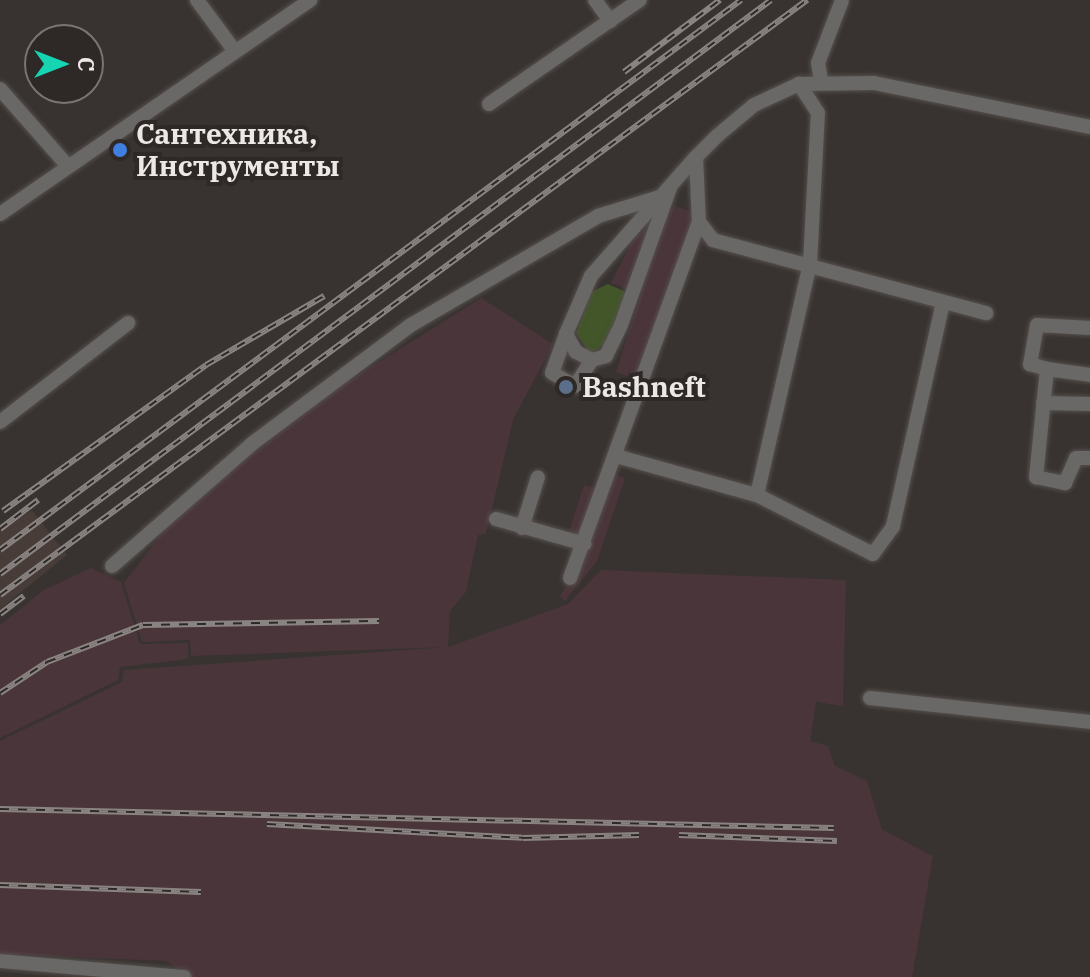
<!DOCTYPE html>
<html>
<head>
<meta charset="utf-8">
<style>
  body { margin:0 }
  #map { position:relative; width:1090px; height:977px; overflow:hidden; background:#383330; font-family:"IBM Plex Serif",serif }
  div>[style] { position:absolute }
  .built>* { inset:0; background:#473c37 }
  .industrial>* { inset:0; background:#4a353a }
  .green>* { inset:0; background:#425629 }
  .roads { filter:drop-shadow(0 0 2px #55504d) drop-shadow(0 0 2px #55504d) }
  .minor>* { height:14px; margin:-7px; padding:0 7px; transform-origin:7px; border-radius:7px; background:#6a6866 }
  .rail>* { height:6px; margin-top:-3px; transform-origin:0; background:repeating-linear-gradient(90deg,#2e2926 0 9px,#898482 0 18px); box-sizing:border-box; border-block:2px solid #898482 }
  .dots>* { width:22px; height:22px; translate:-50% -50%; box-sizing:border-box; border:4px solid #2e2926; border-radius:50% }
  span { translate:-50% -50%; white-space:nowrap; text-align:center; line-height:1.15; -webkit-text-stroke:8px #2e2926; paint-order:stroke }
  .poi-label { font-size:28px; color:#ebe8e6; font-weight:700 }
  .left { translate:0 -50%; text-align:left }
  .north { position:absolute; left:24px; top:24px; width:80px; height:80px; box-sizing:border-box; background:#2e2926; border:2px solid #7a7573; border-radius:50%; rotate:90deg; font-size:22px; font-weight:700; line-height:32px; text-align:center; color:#ebe8e6 }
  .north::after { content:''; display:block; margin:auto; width:28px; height:36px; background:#15d5b3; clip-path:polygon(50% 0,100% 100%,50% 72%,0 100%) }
</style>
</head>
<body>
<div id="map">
  <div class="built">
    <div style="clip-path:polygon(32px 510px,67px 555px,0 609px,0 531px)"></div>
  </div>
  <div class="industrial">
    <div style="clip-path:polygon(675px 206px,697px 214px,641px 381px,616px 372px,641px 294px,611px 283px,634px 237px)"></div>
    <div style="clip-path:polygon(481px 298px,553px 344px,513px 420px,486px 534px,478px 535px,466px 592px,450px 611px,448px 647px,568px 604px,601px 570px,846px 580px,843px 706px,816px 702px,810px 741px,828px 746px,835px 766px,867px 781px,882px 830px,933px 856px,912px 977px,190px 977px,166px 961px,0 954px,0 741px,122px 682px,124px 670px,448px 647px,191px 656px,190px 640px,142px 642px,124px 583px,174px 517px,224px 475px,333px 391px)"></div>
    <div style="clip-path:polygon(613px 474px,625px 478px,597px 561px,565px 601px,560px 596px,591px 542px,568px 535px,584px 485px,607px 491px)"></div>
    <div style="clip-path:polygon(91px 568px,121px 582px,140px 644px,188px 643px,188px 659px,120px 667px,118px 680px,0 738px,0 625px,44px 590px)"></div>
  </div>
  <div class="green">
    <div style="clip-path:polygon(608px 284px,628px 293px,607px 343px,590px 354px,576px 333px,591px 292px)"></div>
  </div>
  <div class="roads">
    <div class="minor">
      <div style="left:197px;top:0;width:62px;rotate:53.5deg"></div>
      <div style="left:595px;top:0;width:26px;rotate:54deg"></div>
      <div style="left:821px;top:80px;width:17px;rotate:-100deg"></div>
      <div style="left:818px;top:63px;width:67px;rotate:-69.1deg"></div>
      <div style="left:0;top:89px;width:101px;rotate:48.6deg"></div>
      <div style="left:489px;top:104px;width:183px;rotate:-34.6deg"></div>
      <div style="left:696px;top:157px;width:65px;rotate:87.4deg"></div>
      <div style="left:699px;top:222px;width:23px;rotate:52deg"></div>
      <div style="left:713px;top:240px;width:283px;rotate:15deg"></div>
      <div style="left:670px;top:188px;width:145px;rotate:109.7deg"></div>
      <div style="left:621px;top:325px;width:34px;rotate:116deg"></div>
      <div style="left:606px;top:356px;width:15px;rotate:164deg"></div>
      <div style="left:592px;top:360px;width:18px;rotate:-153deg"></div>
      <div style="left:576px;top:352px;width:21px;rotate:-119deg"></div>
      <div style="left:566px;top:334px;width:63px;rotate:-66.7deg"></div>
      <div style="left:591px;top:276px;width:159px;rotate:-48.6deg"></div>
      <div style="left:696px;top:157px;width:30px;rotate:-45deg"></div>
      <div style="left:717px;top:136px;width:48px;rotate:-40deg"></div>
      <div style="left:754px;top:105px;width:50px;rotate:-25deg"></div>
      <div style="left:799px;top:84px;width:75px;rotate:-0.8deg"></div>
      <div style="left:874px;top:83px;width:220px;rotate:11.5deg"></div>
      <div style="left:0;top:214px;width:377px;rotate:-34.6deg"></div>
      <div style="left:1090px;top:328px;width:53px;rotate:-176.8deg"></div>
      <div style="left:1037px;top:325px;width:40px;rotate:100deg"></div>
      <div style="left:1030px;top:364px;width:18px;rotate:16deg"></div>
      <div style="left:1047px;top:369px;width:109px;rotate:95.8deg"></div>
      <div style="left:1036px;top:477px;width:30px;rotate:12deg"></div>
      <div style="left:1065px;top:483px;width:27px;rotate:-66deg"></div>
      <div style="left:1076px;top:458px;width:14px"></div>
      <div style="left:566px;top:334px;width:41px;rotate:109.7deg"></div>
      <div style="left:552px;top:373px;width:26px;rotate:29deg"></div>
      <div style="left:575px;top:386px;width:31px;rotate:-57deg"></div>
      <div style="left:1047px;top:369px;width:43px;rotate:7.9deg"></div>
      <div style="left:1043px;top:403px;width:47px;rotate:1.2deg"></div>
      <div style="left:0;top:422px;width:162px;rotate:-37.7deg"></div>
      <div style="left:616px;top:456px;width:146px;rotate:15.5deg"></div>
      <div style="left:757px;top:495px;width:130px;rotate:27deg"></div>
      <div style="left:873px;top:554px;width:34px;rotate:-54deg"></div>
      <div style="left:893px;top:526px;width:229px;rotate:-77.4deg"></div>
      <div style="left:757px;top:495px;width:237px;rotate:-77.1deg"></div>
      <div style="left:810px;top:264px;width:151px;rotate:-87deg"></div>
      <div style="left:818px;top:113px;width:35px;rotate:-123deg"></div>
      <div style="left:496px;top:519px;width:92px;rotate:15.7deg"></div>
      <div style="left:522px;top:528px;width:53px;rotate:-72.6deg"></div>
      <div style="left:112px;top:566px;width:187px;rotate:-41.1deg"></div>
      <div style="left:253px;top:443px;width:197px;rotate:-36.8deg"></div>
      <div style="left:411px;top:325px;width:216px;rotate:-30.2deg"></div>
      <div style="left:598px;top:216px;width:68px;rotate:-17.1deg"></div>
      <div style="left:570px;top:578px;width:379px;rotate:-70.1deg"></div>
      <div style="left:870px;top:698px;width:221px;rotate:6.2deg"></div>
      <div style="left:0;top:961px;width:185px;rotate:5deg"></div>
    </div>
  </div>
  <div class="rail">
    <div style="left:624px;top:72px;width:120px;rotate:-36.9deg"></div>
    <div style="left:3px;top:511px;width:250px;rotate:-35.7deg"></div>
    <div style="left:206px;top:365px;width:137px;rotate:-30.3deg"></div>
    <div style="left:0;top:529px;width:48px;rotate:-37.3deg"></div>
    <div style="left:0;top:550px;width:923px;rotate:-36.58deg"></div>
    <div style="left:0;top:574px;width:961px;rotate:-36.67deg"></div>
    <div style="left:0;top:595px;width:1003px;rotate:-36.4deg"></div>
    <div style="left:0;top:614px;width:30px;rotate:-37deg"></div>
    <div style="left:0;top:693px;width:56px;rotate:-33.4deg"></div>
    <div style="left:47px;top:662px;width:103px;rotate:-21.1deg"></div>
    <div style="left:143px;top:625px;width:236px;rotate:-1deg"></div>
    <div style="left:0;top:809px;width:834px;rotate:1.31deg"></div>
    <div style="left:267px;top:824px;width:256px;rotate:3.1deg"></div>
    <div style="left:523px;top:838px;width:116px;rotate:-1.5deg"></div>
    <div style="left:679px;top:835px;width:158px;rotate:2.2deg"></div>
    <div style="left:0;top:885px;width:201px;rotate:2deg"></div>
  </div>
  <div class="dots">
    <div style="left:120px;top:150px;background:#3f7fe0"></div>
    <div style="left:566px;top:387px;background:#5c6f8a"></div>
  </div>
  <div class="poi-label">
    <span class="left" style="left:136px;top:150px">Сантехника,<br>Инструменты</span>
    <span class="left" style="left:582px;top:387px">Bashneft</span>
  </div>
  <div class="north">С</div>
</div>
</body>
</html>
